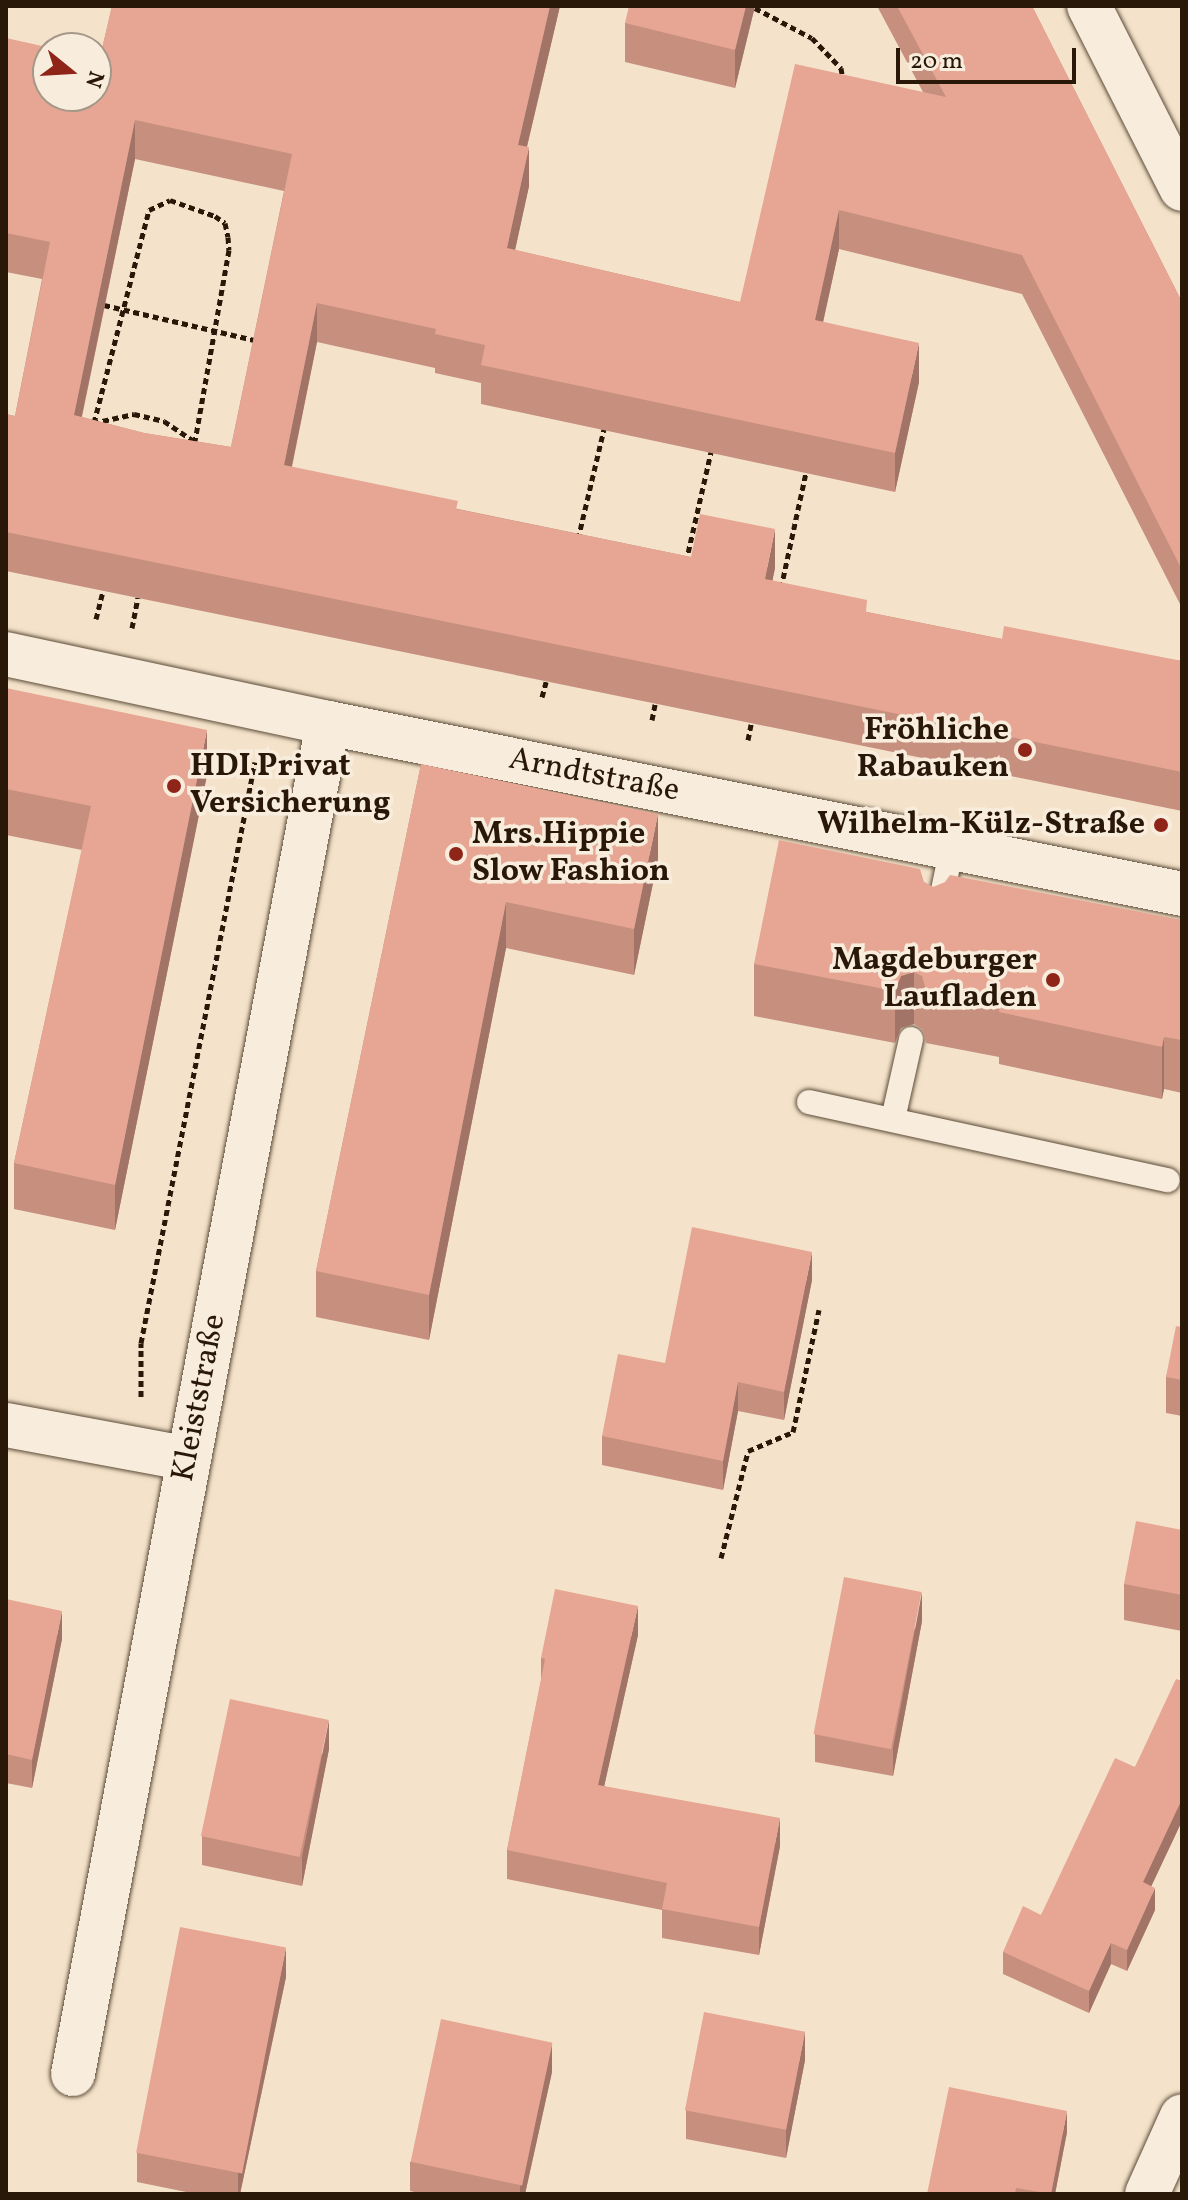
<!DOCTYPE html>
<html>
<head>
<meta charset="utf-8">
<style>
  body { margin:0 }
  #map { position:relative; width:1188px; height:2200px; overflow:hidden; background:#f4e3ca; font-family:Vollkorn,serif }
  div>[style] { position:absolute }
  .path>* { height:5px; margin-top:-2.5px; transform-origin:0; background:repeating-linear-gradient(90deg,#291808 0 6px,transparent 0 10px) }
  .roads { filter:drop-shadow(0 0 2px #5c4b38) drop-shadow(0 0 2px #5c4b38) }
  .service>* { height:24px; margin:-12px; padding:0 12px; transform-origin:12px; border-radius:12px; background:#f8eddd }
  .minor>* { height:44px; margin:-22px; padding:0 22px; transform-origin:22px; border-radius:22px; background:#f8eddd }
  .wall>* { inset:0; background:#c68f7e }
  .shaded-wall>* { inset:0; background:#a17467 }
  .building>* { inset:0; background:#e6a693; transform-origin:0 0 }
  .dots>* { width:22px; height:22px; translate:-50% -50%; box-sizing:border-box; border:4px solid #f8eddd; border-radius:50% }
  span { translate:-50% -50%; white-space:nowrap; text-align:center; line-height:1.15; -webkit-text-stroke:7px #f8eddd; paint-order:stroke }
  .poi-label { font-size:32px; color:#291808; font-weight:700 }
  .right { translate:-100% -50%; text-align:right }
  .left { translate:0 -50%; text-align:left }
  .street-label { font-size:32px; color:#291808 }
  .frame { position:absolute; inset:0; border:8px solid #291808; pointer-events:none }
  .north { position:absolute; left:32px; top:32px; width:80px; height:80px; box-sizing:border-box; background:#f8eddd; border:2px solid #a59888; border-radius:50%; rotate:108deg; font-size:22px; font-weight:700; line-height:32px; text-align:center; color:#291808 }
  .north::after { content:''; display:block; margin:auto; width:28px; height:36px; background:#8f2418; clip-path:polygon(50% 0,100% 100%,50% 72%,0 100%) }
  .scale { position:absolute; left:896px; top:48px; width:180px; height:36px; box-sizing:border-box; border:4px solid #291808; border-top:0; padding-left:10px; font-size:24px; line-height:28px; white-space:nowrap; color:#291808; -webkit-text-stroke:6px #f8eddd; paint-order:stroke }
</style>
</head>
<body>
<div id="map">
  <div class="path">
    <div style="left:755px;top:8px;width:64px;rotate:27.8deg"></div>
    <div style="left:812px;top:38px;width:42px;rotate:46deg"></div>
    <div style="left:841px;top:68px;width:13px;rotate:81deg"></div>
    <div style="left:170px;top:200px;width:48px;rotate:19.6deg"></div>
    <div style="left:215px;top:216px;width:12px;rotate:35deg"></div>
    <div style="left:225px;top:223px;width:14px;rotate:78deg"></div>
    <div style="left:228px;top:237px;width:13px;rotate:86deg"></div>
    <div style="left:229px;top:250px;width:217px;rotate:100.1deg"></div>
    <div style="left:191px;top:464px;width:104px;rotate:-167.8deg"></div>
    <div style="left:89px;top:442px;width:240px;rotate:-75.5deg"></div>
    <div style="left:149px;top:210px;width:23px;rotate:-25deg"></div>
    <div style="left:104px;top:305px;width:159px;rotate:13.1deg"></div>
    <div style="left:93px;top:423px;width:42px;rotate:-12.4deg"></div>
    <div style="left:134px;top:414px;width:31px;rotate:13deg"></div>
    <div style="left:164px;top:421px;width:37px;rotate:34deg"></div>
    <div style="left:578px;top:539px;width:113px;rotate:-76.7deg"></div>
    <div style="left:686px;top:562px;width:113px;rotate:-77.2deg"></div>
    <div style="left:781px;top:588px;width:119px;rotate:-77.8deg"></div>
    <div style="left:96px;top:619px;width:29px;rotate:-76deg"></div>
    <div style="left:132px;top:628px;width:31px;rotate:-79deg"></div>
    <div style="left:542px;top:697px;width:16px;rotate:-75deg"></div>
    <div style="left:652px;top:720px;width:16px;rotate:-79deg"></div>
    <div style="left:748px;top:740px;width:16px;rotate:-79deg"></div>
    <div style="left:141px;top:1397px;width:54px;rotate:-90deg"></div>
    <div style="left:141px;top:1343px;width:592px;rotate:-78.9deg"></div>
    <div style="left:721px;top:1558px;width:110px;rotate:-75.8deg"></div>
    <div style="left:748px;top:1451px;width:49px;rotate:-22.9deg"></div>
    <div style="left:793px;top:1432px;width:125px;rotate:-78deg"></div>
  </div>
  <div class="roads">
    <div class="service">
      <div style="left:938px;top:914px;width:68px;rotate:-78.2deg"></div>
      <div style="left:809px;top:1102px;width:367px;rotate:12.3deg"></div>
      <div style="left:893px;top:1119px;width:82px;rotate:-77.3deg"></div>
    </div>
    <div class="minor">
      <div style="left:1089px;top:6px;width:205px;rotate:63.1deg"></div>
      <div style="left:6px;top:654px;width:329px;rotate:12.1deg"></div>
      <div style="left:328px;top:723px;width:871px;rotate:11.32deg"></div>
      <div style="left:6px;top:1425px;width:186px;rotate:10.5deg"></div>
      <div style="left:73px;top:2074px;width:1375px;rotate:-79.31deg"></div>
      <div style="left:1147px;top:2194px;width:85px;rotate:-65.8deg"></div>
    </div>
  </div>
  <div class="wall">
    <div style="clip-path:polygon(evenodd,112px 6px,560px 6px,527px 147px,529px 186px,515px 250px,740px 302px,923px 92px,877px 6px,1032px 6px,1182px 302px,1182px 608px,1022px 294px,839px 249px,823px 322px,919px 382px,895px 492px,481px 404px,481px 383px,435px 373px,435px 368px,317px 342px,292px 467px,458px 509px,691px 557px,775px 568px,772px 581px,867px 612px,1002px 639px,1182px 661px,1182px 811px,6px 571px,6px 414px,15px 416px,42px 279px,6px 272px,6px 38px,48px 96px,102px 49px,112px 6px,135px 159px,284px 191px,231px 447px,144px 433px,82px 417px,135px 159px)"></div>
    <div style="clip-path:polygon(755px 6px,735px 88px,625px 62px,625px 23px)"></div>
    <div style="clip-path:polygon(6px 688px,207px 775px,115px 1230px,14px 1209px,14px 1163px,82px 850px,6px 835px)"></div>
    <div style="clip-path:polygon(421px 764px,658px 859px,634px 975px,506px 948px,429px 1340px,316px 1317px,316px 1271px)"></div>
    <div style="clip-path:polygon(924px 882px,933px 887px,1182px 920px,1182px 1093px,1164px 1089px,1162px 1099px,999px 1064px,999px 1057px,926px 1043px,922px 1029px,914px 1024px,901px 1028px,895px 1043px,754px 1016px,754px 964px)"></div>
    <div style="clip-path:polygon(812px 1280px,784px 1420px,738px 1411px,723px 1490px,602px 1465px,602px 1436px,665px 1363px)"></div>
    <div style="clip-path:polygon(1182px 1327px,1182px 1416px,1166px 1413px,1166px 1377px)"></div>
    <div style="clip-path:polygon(1182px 1530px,1182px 1631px,1124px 1620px,1124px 1584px)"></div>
    <div style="clip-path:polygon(6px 1599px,62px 1639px,32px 1788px,6px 1783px)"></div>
    <div style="clip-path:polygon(922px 1621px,893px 1776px,815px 1762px,815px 1734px)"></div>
    <div style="clip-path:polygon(638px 1635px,604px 1786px,780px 1846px,759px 1955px,662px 1938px,662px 1910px,507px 1879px,507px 1850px,541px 1681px,541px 1658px)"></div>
    <div style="clip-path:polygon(1182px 1681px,1182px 1821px,1151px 1886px,1155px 1910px,1127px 1971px,1111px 1964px,1089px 2013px,1003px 1974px,1003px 1952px,1041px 1915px,1135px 1767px)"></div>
    <div style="clip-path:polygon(329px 1749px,302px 1886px,202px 1865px,202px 1836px)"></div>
    <div style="clip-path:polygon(286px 1977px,240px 2194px,196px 2194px,137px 2182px,137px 2153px)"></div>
    <div style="clip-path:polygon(805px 2060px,786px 2158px,686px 2139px,686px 2110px)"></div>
    <div style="clip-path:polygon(552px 2072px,525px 2194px,423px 2194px,410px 2191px,410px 2162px)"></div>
    <div style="clip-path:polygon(1067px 2132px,1055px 2194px,927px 2194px)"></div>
  </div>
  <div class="shaded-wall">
    <div style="clip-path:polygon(550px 6px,560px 6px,518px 184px,518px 145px)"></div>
    <div style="clip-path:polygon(746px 6px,755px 6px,735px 88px,735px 50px)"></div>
    <div style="clip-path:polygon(135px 120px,135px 159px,74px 453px,74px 415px)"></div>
    <div style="clip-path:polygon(529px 147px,529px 186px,507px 287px,507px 248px)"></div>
    <div style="clip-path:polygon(839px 210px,839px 249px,815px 359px,815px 320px)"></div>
    <div style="clip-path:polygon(317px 303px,317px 342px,284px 504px,284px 465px)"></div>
    <div style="clip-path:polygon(919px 343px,919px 382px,895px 492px,895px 453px)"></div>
    <div style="clip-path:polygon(775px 529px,775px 568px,765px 618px,765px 579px)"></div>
    <div style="clip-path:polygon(207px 730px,207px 775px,115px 1230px,115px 1185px)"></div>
    <div style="clip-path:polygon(658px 814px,658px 859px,634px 975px,634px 929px)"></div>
    <div style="clip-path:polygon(506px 902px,506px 948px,429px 1340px,429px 1295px)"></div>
    <div style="clip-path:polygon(914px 972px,914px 1024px,901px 1028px,895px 1043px,895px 991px,901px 976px)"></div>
    <div style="clip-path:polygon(1164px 1037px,1164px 1089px,1162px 1099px,1162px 1047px)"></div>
    <div style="clip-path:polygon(812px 1252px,812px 1280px,784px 1420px,784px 1392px)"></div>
    <div style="clip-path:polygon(738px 1382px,738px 1411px,723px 1490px,723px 1461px)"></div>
    <div style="clip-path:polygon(922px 1592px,922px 1621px,893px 1776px,893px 1748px)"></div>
    <div style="clip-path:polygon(638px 1606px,638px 1635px,598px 1814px,598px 1785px)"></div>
    <div style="clip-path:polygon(62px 1611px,62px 1639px,32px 1788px,32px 1760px)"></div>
    <div style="clip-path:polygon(329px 1720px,329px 1749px,302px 1886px,302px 1857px)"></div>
    <div style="clip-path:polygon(1182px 1799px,1182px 1821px,1143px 1904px,1143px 1882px)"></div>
    <div style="clip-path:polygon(780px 1818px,780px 1846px,759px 1955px,759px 1927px)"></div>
    <div style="clip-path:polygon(1155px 1888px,1155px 1910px,1127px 1971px,1127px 1950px)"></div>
    <div style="clip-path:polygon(1111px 1943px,1111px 1964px,1089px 2013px,1089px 1991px)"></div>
    <div style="clip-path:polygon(286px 1948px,286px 1977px,240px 2194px,238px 2194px,238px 2174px)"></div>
    <div style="clip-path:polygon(805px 2031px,805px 2060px,786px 2158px,786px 2130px)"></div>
    <div style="clip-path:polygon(552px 2043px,552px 2072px,525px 2194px,520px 2194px,520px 2187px)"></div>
    <div style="clip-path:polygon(1067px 2111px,1067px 2132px,1055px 2194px,1051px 2194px)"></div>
  </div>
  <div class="building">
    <div style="clip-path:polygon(evenodd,112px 6px,550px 6px,518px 145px,529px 147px,507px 248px,740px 302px,795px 64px,946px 97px,897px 6px,1032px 6px,1182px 302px,1182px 570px,1022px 255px,839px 210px,815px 320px,919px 343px,895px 453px,481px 365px,485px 345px,435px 334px,436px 329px,317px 303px,284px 465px,458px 501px,456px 509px,691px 557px,700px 514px,775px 529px,765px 579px,867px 600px,866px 612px,1002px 639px,1004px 626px,1182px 661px,1182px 772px,6px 532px,6px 414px,15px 416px,50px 242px,6px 233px,6px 38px,51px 48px,48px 48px,48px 96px,96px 96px,96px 48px,89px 48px,90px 46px,102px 49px,112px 6px,135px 120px,292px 154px,231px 447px,144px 433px,74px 415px,135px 120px)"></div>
    <div style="clip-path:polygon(629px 6px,746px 6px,735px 50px,625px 23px)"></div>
    <div style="clip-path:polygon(6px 688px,207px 730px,115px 1185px,14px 1163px,91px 806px,6px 789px)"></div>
    <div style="clip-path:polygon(421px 764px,658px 814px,634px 929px,506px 902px,429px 1295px,316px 1271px)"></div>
    <div style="clip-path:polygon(779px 840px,920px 869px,924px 882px,933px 887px,945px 882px,950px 875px,1182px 920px,1182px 1040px,1164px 1037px,1162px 1047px,999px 1012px,1000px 1005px,926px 990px,922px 976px,914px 972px,901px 976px,895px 991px,754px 964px)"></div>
    <div style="clip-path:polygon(692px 1227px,812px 1252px,784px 1392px,738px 1382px,723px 1461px,602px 1436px,618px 1354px,665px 1363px)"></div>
    <div style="clip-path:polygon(1176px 1326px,1182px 1327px,1182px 1380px,1166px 1377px)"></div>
    <div style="clip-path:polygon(1136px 1521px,1182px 1530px,1182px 1595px,1124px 1584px)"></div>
    <div style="left:844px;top:1577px;width:79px;height:160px;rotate:11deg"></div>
    <div style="clip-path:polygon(555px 1589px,638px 1606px,598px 1785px,780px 1818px,759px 1927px,662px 1909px,667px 1883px,507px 1850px,545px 1659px,541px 1658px)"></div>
    <div style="clip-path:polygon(6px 1599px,62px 1611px,32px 1760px,6px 1754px)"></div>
    <div style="clip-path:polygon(1176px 1679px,1182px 1681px,1182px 1799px,1143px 1882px,1155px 1888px,1127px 1950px,1111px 1943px,1089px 1991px,1003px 1952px,1023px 1906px,1041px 1915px,1115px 1758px,1135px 1767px)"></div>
    <div style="left:230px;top:1699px;width:101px;height:140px;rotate:12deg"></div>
    <div style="left:180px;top:1927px;width:108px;height:230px;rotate:11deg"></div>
    <div style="left:704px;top:2012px;width:103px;height:100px;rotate:11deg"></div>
    <div style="left:441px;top:2019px;width:114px;height:146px;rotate:12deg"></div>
    <div style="clip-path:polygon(949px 2087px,1067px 2111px,1051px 2194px,1016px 2188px,1015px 2194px,927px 2194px)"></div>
  </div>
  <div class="dots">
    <div style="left:1025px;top:750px;background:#8f2418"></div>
    <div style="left:174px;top:786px;background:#8f2418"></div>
    <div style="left:1161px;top:825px;background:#8f2418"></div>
    <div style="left:456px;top:854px;background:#8f2418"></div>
    <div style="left:1053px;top:980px;background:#8f2418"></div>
  </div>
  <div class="poi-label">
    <span class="right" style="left:1009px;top:750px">Fröhliche<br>Rabauken</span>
    <span class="left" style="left:190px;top:786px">HDI Privat<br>Versicherung</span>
    <span class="right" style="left:1145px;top:825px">Wilhelm-Külz-Straße</span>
    <span class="left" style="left:472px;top:854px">Mrs.Hippie<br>Slow Fashion</span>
    <span class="right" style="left:1037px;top:980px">Magdeburger<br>Laufladen</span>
  </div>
  <div class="street-label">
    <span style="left:594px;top:776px;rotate:11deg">Arndtstraße</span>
    <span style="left:200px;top:1398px;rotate:-79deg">Kleiststraße</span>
  </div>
  <div class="frame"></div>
  <div class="north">N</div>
  <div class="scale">20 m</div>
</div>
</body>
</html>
